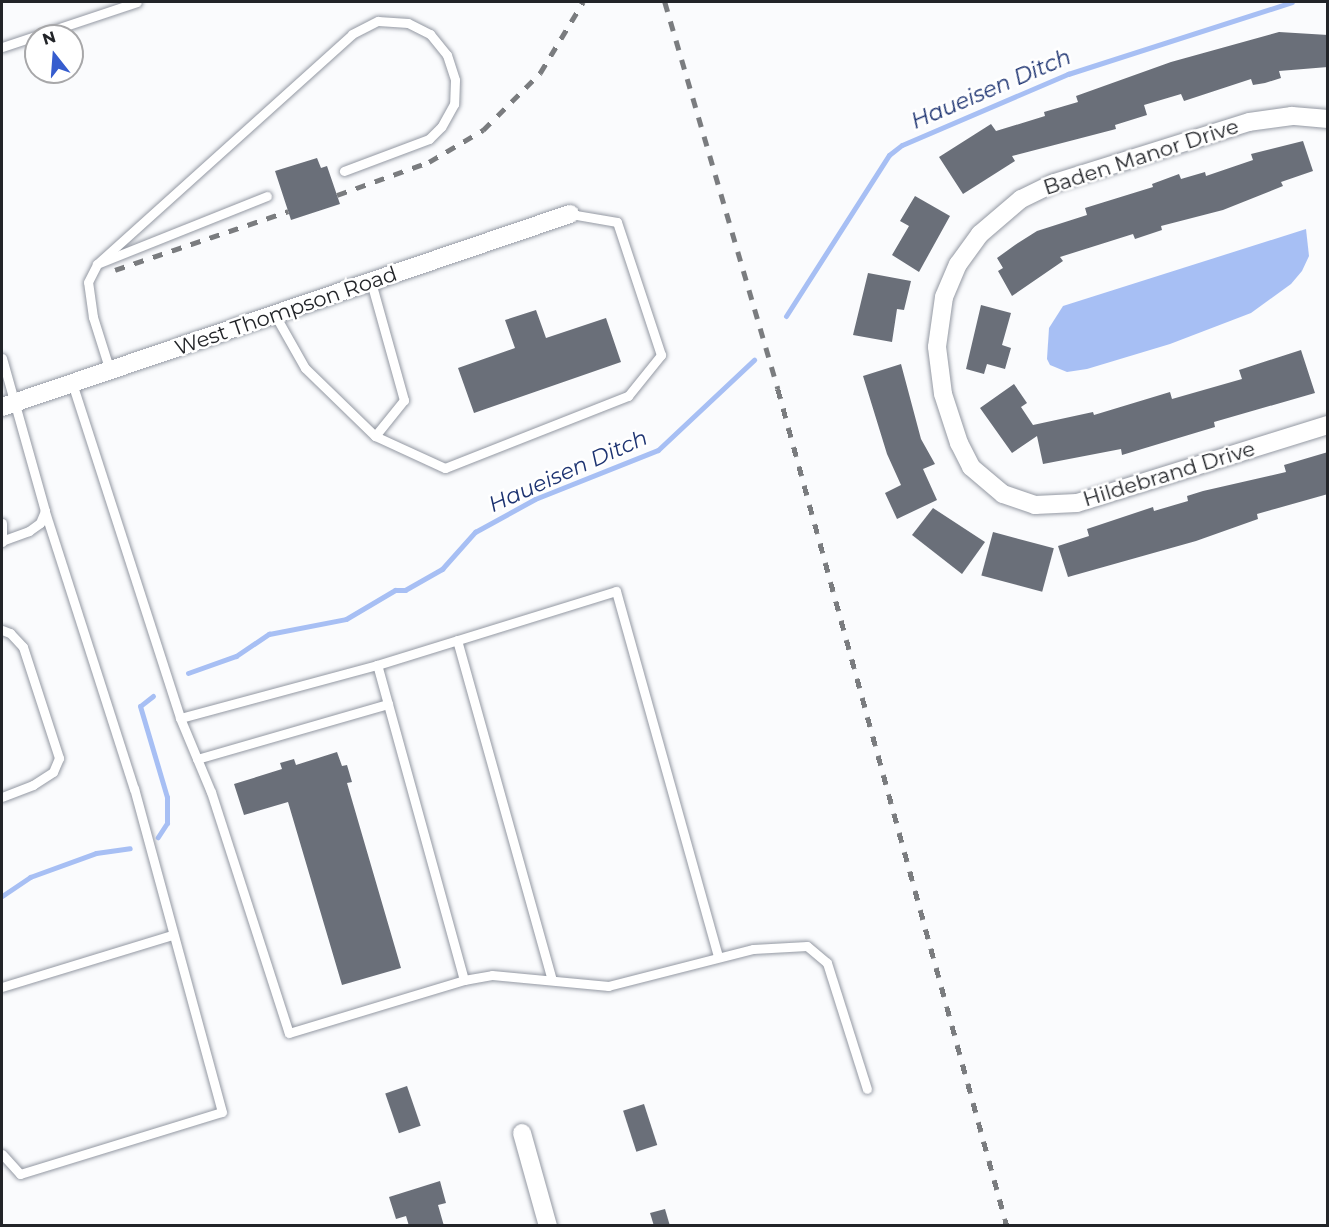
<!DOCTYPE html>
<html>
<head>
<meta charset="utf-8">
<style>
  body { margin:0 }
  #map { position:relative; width:1329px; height:1227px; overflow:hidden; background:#fafbfd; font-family:Montserrat,sans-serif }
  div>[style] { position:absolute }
  .water>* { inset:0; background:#a7bff4 }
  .stream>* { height:5px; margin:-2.5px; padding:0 2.5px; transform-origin:2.5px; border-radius:2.5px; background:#a7bff4 }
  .building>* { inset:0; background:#6a6f79; transform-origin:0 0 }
  .roads { filter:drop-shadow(0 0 2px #9499a3) drop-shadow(0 0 2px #9499a3) }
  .service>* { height:9px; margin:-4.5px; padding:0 4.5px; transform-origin:4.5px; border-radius:4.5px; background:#fff }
  .minor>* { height:18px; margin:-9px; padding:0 9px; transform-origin:9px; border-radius:9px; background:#fff }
  .rail>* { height:4.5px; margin-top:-2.25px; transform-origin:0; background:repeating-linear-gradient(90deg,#7a7c7f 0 10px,transparent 0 20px) }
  span { translate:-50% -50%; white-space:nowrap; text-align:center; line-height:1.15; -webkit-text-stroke:5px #fff; paint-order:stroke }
  .street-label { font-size:21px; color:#222428 }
  .water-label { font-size:22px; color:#1d3371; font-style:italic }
  .frame { position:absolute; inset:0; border:3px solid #222428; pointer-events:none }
  .north { position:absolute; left:24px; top:24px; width:60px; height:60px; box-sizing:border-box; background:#fff; border:2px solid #a7a7a9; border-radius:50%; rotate:343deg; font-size:16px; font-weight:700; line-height:24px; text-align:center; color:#222428 }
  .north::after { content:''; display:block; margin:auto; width:21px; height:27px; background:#365dce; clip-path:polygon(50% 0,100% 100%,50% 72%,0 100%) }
</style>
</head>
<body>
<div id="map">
  <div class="water">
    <div style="clip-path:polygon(1306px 229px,1309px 256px,1302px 271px,1291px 284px,1251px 313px,1170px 344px,1087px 369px,1067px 372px,1050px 365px,1047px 359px,1049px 328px,1063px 306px)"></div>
  </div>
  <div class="stream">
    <div style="left:786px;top:316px;width:191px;rotate:-57.4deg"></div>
    <div style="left:889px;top:155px;width:16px;rotate:-38deg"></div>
    <div style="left:902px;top:145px;width:181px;rotate:-23.2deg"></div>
    <div style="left:1068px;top:74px;width:235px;rotate:-17.8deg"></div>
    <div style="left:188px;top:673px;width:51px;rotate:-19.5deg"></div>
    <div style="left:236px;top:656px;width:40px;rotate:-34deg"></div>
    <div style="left:269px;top:634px;width:78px;rotate:-11deg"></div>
    <div style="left:346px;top:619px;width:57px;rotate:-30.6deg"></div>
    <div style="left:395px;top:590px;width:10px"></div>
    <div style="left:405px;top:590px;width:43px;rotate:-29.6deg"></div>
    <div style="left:442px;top:569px;width:50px;rotate:-48.3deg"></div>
    <div style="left:475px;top:532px;width:68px;rotate:-28.8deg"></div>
    <div style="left:535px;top:499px;width:132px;rotate:-21.7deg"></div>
    <div style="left:658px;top:450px;width:132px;rotate:-43.2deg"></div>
    <div style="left:153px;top:696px;width:16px;rotate:142deg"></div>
    <div style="left:140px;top:706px;width:95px;rotate:73.5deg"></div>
    <div style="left:167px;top:797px;width:26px;rotate:90deg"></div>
    <div style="left:167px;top:823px;width:17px;rotate:123deg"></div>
    <div style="left:2px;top:896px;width:34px;rotate:-34deg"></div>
    <div style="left:30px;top:877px;width:70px;rotate:-20deg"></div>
    <div style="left:96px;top:853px;width:34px;rotate:-8deg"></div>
  </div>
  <div class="building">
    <div style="clip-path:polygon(1279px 32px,1328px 35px,1328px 67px,1279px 71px,1281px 78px,1265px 83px,1253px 85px,1251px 79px,1184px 101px,1181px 94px,1144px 105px,1147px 115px,1115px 125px,1116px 129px,1012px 156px,1015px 161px,963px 194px,939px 157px,991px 124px,996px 131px,1045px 116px,1044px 112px,1078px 102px,1076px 96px,1171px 62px)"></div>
    <div style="clip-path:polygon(1303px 141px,1313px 171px,1281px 182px,1283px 186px,1223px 210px,1161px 226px,1162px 230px,1135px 239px,1133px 234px,1060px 257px,1063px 261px,1012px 296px,998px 271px,1003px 268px,997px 258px,1015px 245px,1037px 231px,1087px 215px,1085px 208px,1153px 187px,1152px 184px,1179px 174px,1181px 179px,1205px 172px,1206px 176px,1253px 160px,1251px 154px)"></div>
    <div style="clip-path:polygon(317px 158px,321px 168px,327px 166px,340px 204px,291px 220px,275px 171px)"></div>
    <div style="clip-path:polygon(915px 196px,950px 216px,919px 272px,892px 255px,909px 226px,900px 221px)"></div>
    <div style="clip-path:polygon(868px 273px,911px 281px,904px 310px,897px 309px,892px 342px,853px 335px)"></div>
    <div style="clip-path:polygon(981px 305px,1011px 313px,1002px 345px,1011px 348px,1005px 369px,987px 364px,984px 374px,966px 369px)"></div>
    <div style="clip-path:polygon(536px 310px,546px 338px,606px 318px,621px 362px,474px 413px,458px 368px,515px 348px,505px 320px)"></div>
    <div style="clip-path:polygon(1301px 350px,1315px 393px,1214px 422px,1215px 427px,1122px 455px,1121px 449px,1043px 464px,1037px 436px,1012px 453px,980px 408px,1014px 384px,1027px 403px,1021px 407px,1033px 425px,1093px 412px,1094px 415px,1170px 392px,1172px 399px,1242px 379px,1239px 370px)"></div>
    <div style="clip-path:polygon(901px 364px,921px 439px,935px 464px,923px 469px,937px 500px,897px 519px,885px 493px,901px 485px,887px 454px,863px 376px)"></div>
    <div style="clip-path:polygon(1328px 452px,1328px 494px,1257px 514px,1258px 519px,1196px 541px,1068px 577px,1058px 546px,1089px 536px,1087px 529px,1153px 507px,1154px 511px,1188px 501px,1187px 496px,1203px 491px,1286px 472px,1284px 465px)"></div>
    <div style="clip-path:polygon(933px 508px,985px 542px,962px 574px,912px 535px)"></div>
    <div style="left:993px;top:532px;width:63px;height:45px;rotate:15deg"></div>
    <div style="clip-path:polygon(337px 752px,342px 766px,347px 765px,352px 782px,347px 783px,401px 968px,342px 985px,288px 802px,244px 815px,234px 784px,282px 769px,280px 763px,294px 759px,296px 765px)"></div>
    <div style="left:407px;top:1086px;width:42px;height:23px;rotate:71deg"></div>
    <div style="left:644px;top:1104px;width:43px;height:22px;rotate:72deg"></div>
    <div style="clip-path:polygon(440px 1181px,446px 1203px,438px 1205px,444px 1226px,409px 1226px,406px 1216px,396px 1219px,389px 1197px)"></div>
    <div style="clip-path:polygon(665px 1209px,670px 1226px,654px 1226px,650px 1213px)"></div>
  </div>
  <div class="roads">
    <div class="service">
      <div style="left:2px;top:47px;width:142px;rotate:-18.4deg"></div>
      <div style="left:97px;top:264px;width:343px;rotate:-42deg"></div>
      <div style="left:352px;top:34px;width:29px;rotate:-27deg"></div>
      <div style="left:378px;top:21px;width:30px;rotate:4deg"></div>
      <div style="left:408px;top:23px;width:25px;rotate:27deg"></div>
      <div style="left:430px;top:34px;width:27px;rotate:51deg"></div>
      <div style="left:447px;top:55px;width:26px;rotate:72deg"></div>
      <div style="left:455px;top:80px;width:24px;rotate:92deg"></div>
      <div style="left:454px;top:104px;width:26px;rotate:119deg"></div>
      <div style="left:441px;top:127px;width:17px;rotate:135deg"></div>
      <div style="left:429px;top:139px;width:91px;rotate:159.4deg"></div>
      <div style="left:371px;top:282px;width:123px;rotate:74.4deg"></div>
      <div style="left:404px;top:400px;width:46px;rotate:128.9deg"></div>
      <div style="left:275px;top:315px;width:61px;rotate:60.5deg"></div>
      <div style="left:305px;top:368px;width:98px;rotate:44.2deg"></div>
      <div style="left:375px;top:436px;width:77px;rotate:24.6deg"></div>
      <div style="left:445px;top:468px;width:197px;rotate:-21.5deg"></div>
      <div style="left:628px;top:396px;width:53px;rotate:-51.2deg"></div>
      <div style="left:661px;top:355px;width:140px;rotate:-108.3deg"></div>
      <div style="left:617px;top:222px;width:48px;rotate:-170.3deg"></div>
      <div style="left:2px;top:358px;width:159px;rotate:74.3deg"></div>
      <div style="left:45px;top:511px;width:13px;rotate:113deg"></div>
      <div style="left:40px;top:523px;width:14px;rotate:144deg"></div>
      <div style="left:29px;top:531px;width:27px;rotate:160deg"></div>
      <div style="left:110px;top:371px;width:57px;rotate:-107.5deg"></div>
      <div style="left:93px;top:317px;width:35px;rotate:-98deg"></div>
      <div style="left:88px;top:282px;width:20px;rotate:-63deg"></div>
      <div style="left:97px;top:264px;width:183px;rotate:-21.8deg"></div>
      <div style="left:72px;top:383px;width:352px;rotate:72.1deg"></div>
      <div style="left:180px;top:718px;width:80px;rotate:67.3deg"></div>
      <div style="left:211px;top:792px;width:253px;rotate:72.1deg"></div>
      <div style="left:289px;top:1033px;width:183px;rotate:-16.8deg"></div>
      <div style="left:464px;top:980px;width:327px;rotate:-105.4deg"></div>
      <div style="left:377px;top:665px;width:204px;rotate:164.9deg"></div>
      <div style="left:2px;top:523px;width:19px;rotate:90deg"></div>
      <div style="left:2px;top:630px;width:9px;rotate:21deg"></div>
      <div style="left:10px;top:633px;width:19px;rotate:47deg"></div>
      <div style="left:23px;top:647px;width:117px;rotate:72deg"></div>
      <div style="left:59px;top:758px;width:15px;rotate:113deg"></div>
      <div style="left:53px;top:772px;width:24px;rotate:147deg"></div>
      <div style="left:33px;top:785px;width:33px;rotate:159deg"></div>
      <div style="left:457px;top:640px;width:353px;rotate:74.4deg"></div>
      <div style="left:377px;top:665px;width:250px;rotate:-17.2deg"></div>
      <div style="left:616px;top:591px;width:380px;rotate:74.4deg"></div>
      <div style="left:197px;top:759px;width:199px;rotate:-16.1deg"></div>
      <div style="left:464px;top:980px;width:28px;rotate:-10deg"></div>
      <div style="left:492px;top:975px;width:117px;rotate:5.4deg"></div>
      <div style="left:608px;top:986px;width:150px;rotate:-14.3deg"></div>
      <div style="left:753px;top:949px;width:54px;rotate:-3.2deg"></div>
      <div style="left:807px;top:946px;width:26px;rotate:40deg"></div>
      <div style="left:827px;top:963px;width:132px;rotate:72.4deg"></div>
      <div style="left:2px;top:987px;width:178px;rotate:-17deg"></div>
      <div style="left:2px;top:1154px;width:27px;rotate:48deg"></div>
      <div style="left:20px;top:1174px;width:211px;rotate:-17.1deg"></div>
      <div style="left:222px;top:1112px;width:335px;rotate:-105.2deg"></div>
      <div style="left:134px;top:789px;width:292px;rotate:-107.8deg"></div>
    </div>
    <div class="minor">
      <div style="left:1328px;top:119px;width:36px;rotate:-175deg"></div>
      <div style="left:1292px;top:116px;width:43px;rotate:172.1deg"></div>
      <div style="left:1249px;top:122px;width:204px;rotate:162.6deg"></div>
      <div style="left:1054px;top:183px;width:37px;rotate:154deg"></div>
      <div style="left:1021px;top:199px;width:54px;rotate:139.5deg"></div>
      <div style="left:980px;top:234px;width:37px;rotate:126deg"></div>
      <div style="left:958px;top:264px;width:36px;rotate:113deg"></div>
      <div style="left:944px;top:297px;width:50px;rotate:98deg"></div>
      <div style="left:937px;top:347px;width:47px;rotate:82.7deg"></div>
      <div style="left:943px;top:394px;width:52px;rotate:71.9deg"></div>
      <div style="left:959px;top:443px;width:27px;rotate:63deg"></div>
      <div style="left:971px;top:467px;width:42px;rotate:40.2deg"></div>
      <div style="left:1003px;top:494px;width:34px;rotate:19deg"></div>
      <div style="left:1035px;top:505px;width:42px;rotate:-2.7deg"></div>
      <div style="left:1077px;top:503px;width:263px;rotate:-17.3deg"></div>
      <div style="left:2px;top:407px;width:600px;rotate:-18.77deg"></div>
      <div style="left:522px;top:1133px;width:97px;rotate:74.4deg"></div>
    </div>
  </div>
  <div class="rail">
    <div style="left:665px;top:2px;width:403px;rotate:73.7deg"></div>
    <div style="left:778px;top:389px;width:868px;rotate:74.7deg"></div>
    <div style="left:337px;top:195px;width:98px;rotate:-19.7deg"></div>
    <div style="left:429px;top:162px;width:63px;rotate:-30.7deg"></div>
    <div style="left:483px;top:130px;width:81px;rotate:-45deg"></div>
    <div style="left:540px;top:73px;width:83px;rotate:-58.8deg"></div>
    <div style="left:115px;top:270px;width:183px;rotate:-18.8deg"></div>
  </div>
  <div class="street-label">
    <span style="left:1141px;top:157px;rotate:-18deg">Baden Manor Drive</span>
    <span style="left:286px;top:311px;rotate:-19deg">West Thompson Road</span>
    <span style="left:1169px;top:474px;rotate:-17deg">Hildebrand Drive</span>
  </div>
  <div class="water-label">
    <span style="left:991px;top:89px;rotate:-23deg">Haueisen Ditch</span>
    <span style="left:568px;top:471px;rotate:-24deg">Haueisen Ditch</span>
  </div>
  <div class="frame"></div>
  <div class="north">N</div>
</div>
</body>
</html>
